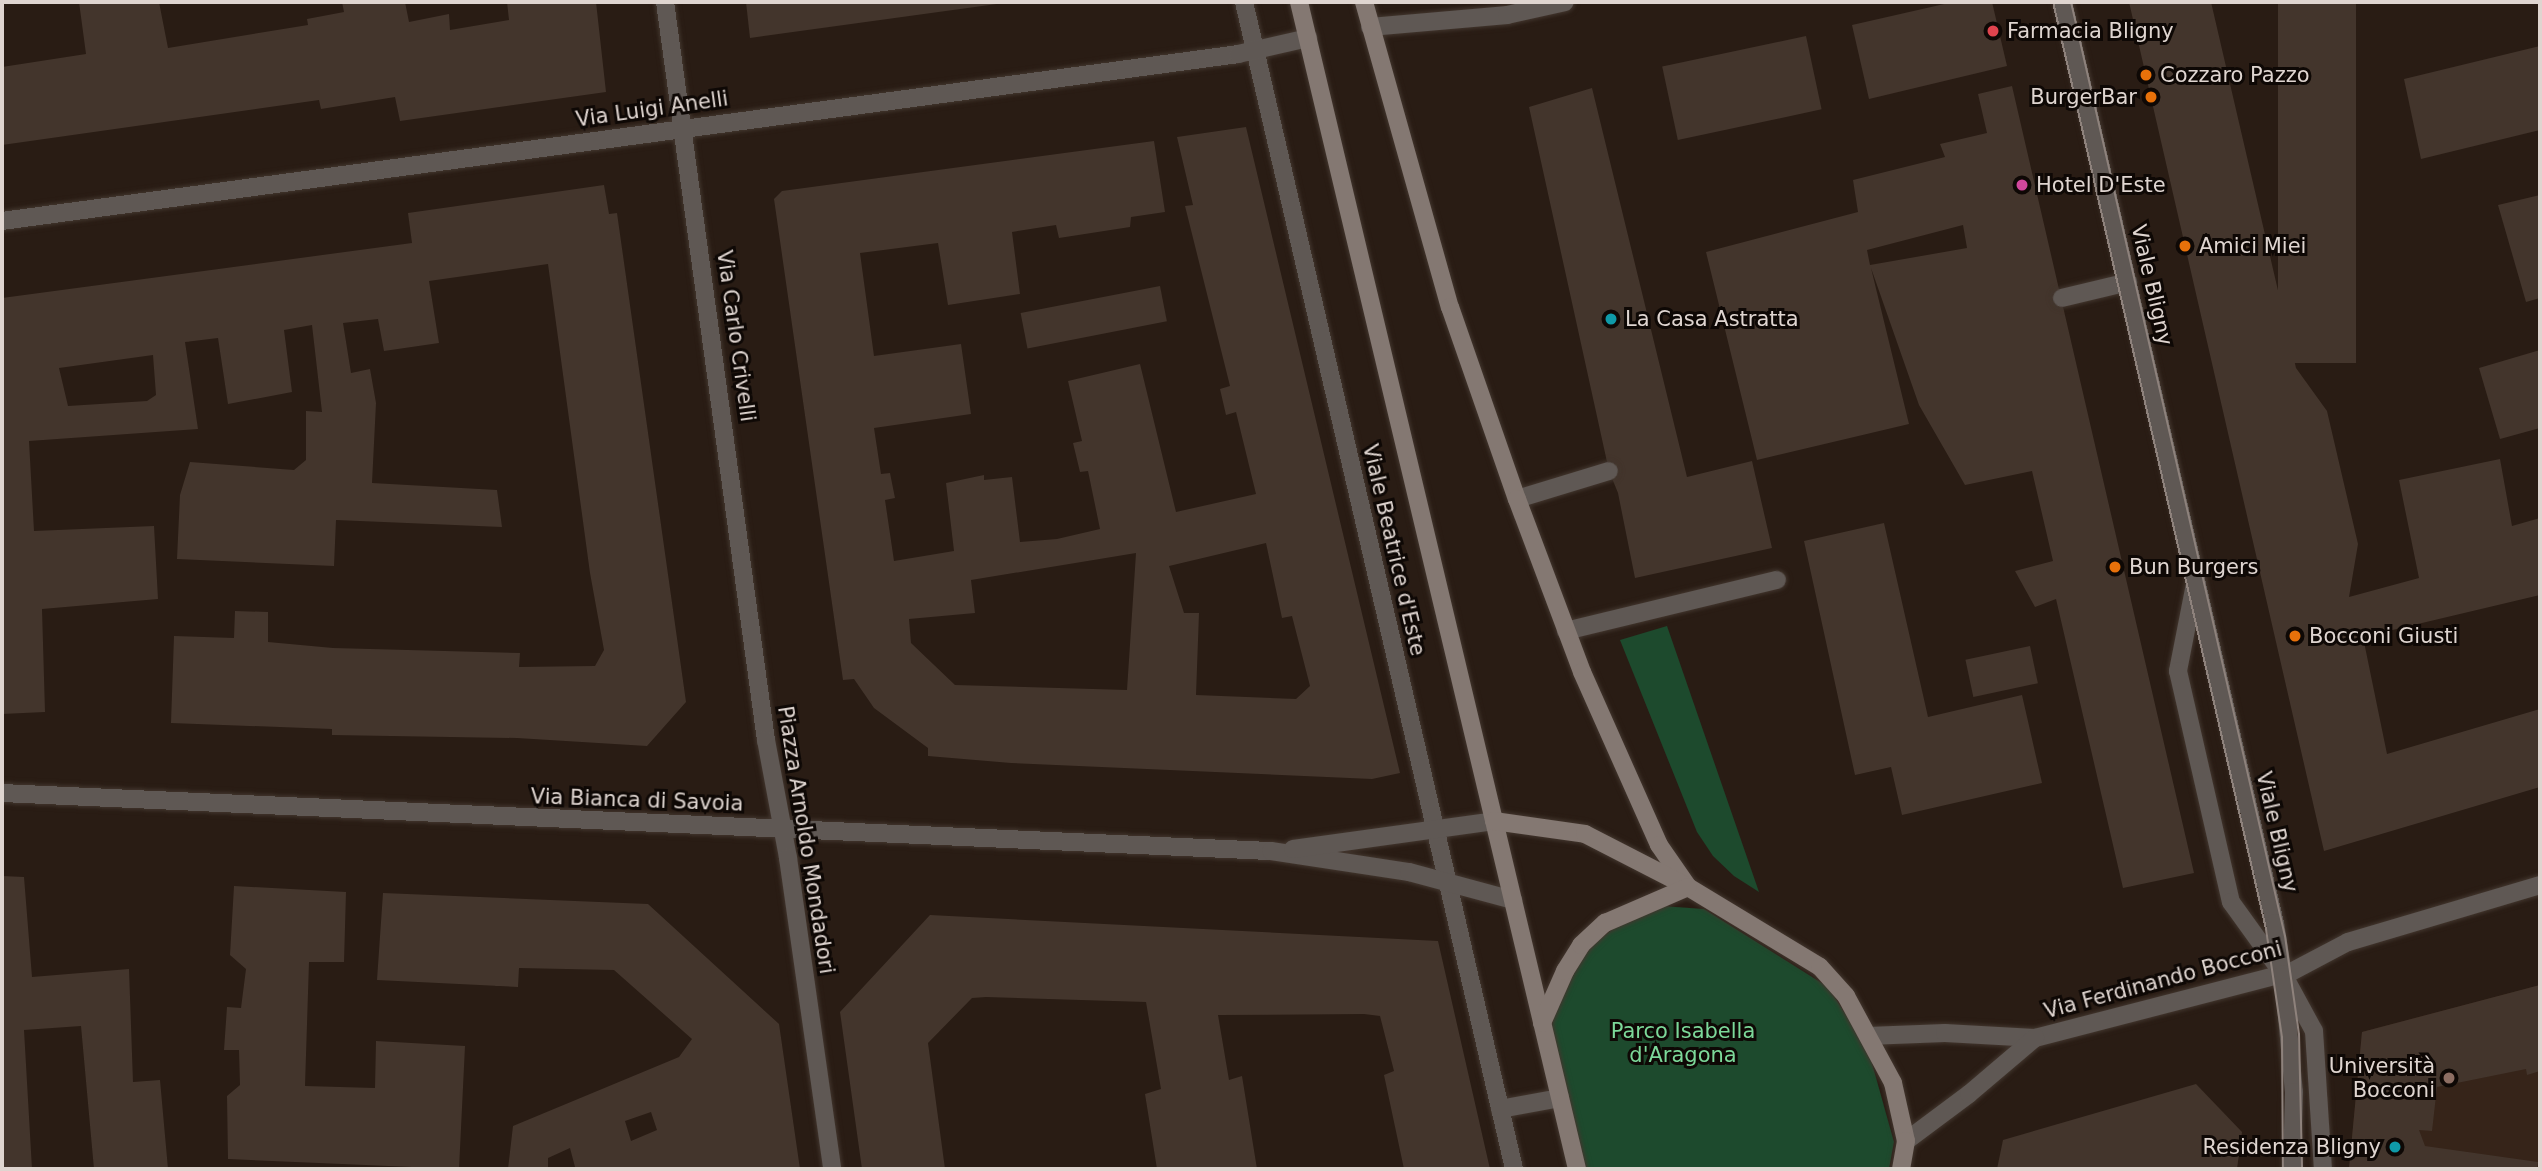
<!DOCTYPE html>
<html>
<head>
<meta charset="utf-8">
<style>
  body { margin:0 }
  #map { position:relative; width:2542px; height:1171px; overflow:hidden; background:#291c14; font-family:"DejaVu Sans",sans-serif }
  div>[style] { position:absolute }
  .built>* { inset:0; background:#362419 }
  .green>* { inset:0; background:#1d4a2d }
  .building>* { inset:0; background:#43352c; transform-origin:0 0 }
  .roads { filter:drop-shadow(0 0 2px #42362e) drop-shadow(0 0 2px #42362e) }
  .service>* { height:18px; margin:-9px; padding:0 9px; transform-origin:9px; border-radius:9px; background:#5f5854 }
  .minor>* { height:18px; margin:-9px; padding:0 9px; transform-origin:9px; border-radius:9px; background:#5f5854 }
  .tertiary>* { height:18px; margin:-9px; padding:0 9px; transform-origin:9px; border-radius:9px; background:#5f5854 }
  .secondary>* { height:18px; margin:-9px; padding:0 9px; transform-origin:9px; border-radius:9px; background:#847872 }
  .tram>* { height:2px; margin:-1px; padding:0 1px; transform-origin:1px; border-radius:1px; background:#8e827c }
  .dots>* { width:19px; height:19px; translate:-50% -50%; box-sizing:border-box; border:4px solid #0e0805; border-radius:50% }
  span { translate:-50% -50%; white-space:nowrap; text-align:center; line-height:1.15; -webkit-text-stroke:6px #0e0805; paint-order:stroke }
  .poi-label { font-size:21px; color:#dfd5d0 }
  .left { translate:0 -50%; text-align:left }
  .right { translate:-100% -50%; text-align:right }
  .street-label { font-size:21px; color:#dfd5d0 }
  .park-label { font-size:21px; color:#7cd899 }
  .frame { position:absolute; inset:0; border:4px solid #dfd5d0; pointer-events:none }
</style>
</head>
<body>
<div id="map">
  <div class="built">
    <div style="clip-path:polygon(2540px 985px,2540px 1169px,2349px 1169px,2362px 1032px)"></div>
  </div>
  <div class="green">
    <div style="clip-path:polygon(1667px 626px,1759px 892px,1734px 876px,1713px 856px,1697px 832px,1620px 640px)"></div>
    <div style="clip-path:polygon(1662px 906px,1704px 909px,1828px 987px,1868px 1049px,1894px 1142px,1889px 1169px,1582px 1169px,1551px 1029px,1561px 990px,1576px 963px,1598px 941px,1626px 918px)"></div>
  </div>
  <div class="building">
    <div style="clip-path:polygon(79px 2px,159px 2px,168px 48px,308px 25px,307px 19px,344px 12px,342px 2px,405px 2px,409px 22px,449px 14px,450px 30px,509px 20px,507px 2px,596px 2px,606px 92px,400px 121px,395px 97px,321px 109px,319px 100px,2px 145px,2px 67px,86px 54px)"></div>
    <div style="clip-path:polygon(746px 2px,1003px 2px,1004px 3px,750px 38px)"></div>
    <div style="clip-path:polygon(1953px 2px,1992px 2px,2007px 66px,1869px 99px,1852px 25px)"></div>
    <div style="clip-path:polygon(2129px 2px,2211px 2px,2296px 368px,2327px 411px,2358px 544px,2349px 597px,2419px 578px,2399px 480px,2500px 459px,2512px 526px,2540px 518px,2540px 595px,2363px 637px,2387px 754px,2540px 709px,2540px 787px,2324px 851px)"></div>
    <div style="left:2278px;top:2px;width:78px;height:361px"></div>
    <div style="left:1806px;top:36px;width:75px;height:147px;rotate:78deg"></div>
    <div style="clip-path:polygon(2540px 46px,2540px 130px,2421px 159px,2404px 79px)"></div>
    <div style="clip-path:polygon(evenodd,2012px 86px,2194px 873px,2123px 888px,2056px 599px,2035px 607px,2015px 571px,2053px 561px,2032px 471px,1965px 485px,1919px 405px,1871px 268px,1909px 424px,1757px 460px,1706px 252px,1858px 212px,1853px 180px,1945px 157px,1940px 144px,1987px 133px,1978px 94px,2012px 86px,1963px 225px,1967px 248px,1870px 265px,1867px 250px,1963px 225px)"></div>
    <div style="clip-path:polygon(1592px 88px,1687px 477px,1752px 461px,1772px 548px,1635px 578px,1618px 493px,1609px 471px,1529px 107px)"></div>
    <div style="clip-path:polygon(evenodd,1246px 127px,1400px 773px,1372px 779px,1011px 763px,928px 756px,928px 748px,874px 708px,854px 679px,843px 680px,774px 199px,782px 191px,1154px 141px,1165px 212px,1131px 217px,1130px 227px,1059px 238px,1056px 225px,1012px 232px,1020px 294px,948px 305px,938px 243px,860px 253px,874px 356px,961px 344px,971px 414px,874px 428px,881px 474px,890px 473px,895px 498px,885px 500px,894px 561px,954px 551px,946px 483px,984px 475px,984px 480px,1012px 477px,1020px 542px,1057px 539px,1100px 529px,1088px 471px,1080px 472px,1073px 443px,1082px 441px,1068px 381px,1140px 364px,1176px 512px,1256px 494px,1236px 412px,1226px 415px,1220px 389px,1230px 386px,1185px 206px,1193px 205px,1177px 137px,1246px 127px,1266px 543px,1282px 618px,1292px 616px,1310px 686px,1296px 699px,1196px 695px,1199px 613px,1184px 613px,1169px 566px,1266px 543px,1246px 127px,1136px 553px,1127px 690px,955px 685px,911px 643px,909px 619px,975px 613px,971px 580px,1136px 553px)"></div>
    <div style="clip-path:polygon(evenodd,604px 185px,609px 214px,617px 213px,686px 702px,647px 746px,517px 738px,332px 735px,332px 729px,171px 723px,174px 636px,234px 638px,235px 611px,268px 612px,268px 642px,333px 648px,520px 653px,519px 667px,595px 666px,604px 650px,590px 573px,548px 264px,429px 281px,439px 343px,384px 351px,378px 319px,343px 323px,351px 373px,370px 369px,376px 403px,372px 483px,497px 490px,502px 527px,336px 520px,334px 566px,177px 559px,180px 495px,190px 462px,294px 470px,306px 460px,306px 411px,322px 412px,312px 325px,284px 330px,292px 392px,228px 404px,218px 338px,185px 342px,198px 429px,29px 441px,34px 531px,154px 526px,158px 599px,42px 609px,45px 712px,2px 714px,2px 298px,412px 243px,408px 213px,604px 185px,153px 355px,156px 395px,147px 401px,68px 406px,59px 368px,153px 355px)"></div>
    <div style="clip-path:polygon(2540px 195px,2540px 298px,2526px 302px,2498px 205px)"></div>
    <div style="left:1160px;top:286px;width:36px;height:142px;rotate:79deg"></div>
    <div style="clip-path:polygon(2540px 350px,2540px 428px,2500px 439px,2479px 368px)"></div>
    <div style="clip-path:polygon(1884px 523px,1928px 717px,2022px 695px,2042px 783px,1902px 815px,1891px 767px,1855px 775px,1804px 541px)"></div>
    <div style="left:2030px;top:646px;width:38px;height:66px;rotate:78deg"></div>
    <div style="clip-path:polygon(2px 876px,24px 877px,32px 977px,129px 969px,133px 1082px,160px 1080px,168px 1169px,94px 1169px,81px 1026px,24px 1030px,32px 1169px,2px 1169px)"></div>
    <div style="clip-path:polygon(234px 886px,346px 892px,344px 962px,309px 962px,305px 1086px,375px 1088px,376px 1041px,465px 1046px,459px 1169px,228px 1159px,227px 1096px,240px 1085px,239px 1050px,224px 1050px,227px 1007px,241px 1008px,246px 969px,230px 955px)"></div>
    <div style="clip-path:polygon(evenodd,383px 893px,648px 904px,779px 1024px,800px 1169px,569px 1169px,575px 1167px,570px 1148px,548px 1158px,548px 1169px,508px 1169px,513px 1126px,679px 1057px,692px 1039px,614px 970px,519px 968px,518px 987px,377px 980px,383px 893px,651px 1112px,657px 1130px,631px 1141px,625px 1121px,651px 1112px)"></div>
    <div style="clip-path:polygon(930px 915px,1438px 941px,1490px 1169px,1404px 1169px,1384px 1075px,1394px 1071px,1380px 1016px,1364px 1014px,1218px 1015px,1229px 1080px,1242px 1076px,1257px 1169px,1157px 1169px,1145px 1094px,1161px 1089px,1146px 1002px,986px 997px,972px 998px,928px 1043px,945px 1169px,862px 1169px,840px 1012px)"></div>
    <div style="clip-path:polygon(2540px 985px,2540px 1071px,2527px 1075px,2526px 1069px,2437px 1087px,2432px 1131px,2419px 1130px,2425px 1146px,2538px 1162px,2537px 1169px,2349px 1169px,2362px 1032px)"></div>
    <div style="clip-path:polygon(2196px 1084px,2242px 1132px,2237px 1169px,1997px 1169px,2003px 1140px)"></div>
  </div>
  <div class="roads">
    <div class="service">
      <div style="left:1370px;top:27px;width:138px;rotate:-5deg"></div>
      <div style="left:1507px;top:15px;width:59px;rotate:-12.6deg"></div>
      <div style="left:2062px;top:298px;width:68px;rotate:-13.6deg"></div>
      <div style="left:1517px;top:499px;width:96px;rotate:-16.9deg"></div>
      <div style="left:1566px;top:631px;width:217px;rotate:-13.6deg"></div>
      <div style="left:1500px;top:1109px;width:61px;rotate:-10.4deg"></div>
    </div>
    <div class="minor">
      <div style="left:665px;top:2px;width:745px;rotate:82.21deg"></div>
      <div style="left:766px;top:740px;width:120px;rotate:79.4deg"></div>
      <div style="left:788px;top:858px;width:314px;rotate:81.9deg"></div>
      <div style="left:1244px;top:2px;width:1198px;rotate:76.97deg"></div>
      <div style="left:2px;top:221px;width:1247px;rotate:-7.69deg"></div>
      <div style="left:1238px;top:54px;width:72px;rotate:-12.9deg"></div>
      <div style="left:2196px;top:579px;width:94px;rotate:101.1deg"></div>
      <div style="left:2178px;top:671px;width:237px;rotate:77.1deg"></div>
      <div style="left:2231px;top:902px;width:89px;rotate:54.2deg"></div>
      <div style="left:2283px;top:974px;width:65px;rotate:61.5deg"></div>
      <div style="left:2314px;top:1031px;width:138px;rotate:86.3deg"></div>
      <div style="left:2px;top:793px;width:1270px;rotate:2.62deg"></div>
      <div style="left:1271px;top:851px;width:140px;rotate:8.7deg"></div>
      <div style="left:1409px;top:872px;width:108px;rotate:15.1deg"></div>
      <div style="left:1293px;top:849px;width:203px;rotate:-7.9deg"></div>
      <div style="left:1868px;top:1036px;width:77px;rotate:-2.2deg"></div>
      <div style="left:1945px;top:1033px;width:90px;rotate:3.2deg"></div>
      <div style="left:2035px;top:1038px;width:264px;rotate:-14.5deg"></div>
      <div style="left:2291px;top:972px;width:64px;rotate:-27.8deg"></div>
      <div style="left:2348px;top:942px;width:200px;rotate:-16.5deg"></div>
      <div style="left:1906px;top:1141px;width:79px;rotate:-36.7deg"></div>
      <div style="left:1969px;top:1094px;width:87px;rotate:-40.3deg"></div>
    </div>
    <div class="tertiary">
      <div style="left:2063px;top:2px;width:945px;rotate:77.04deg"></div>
      <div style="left:2275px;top:923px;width:52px;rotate:81.1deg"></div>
      <div style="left:2283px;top:974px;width:119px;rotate:84.7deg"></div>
      <div style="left:2294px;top:1092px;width:77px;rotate:91.5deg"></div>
    </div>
    <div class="secondary">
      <div style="left:1299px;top:2px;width:1200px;rotate:76.6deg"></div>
      <div style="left:1364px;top:2px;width:317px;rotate:74.3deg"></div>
      <div style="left:1450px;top:307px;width:203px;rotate:70.8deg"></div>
      <div style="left:1517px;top:499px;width:185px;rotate:69.4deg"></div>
      <div style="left:1582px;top:672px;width:189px;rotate:66deg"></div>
      <div style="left:1659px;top:845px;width:51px;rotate:55.4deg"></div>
      <div style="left:1494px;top:821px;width:92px;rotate:8.1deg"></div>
      <div style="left:1585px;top:834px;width:116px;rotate:27.2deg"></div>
      <div style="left:1688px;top:887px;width:154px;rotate:31.2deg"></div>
      <div style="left:1820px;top:967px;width:39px;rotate:48deg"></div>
      <div style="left:1846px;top:996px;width:99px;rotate:61.6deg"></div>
      <div style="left:1893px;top:1083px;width:59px;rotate:77.4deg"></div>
      <div style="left:1906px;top:1141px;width:28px;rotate:100deg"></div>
      <div style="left:1542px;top:1023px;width:57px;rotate:-66.1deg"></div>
      <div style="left:1565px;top:971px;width:31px;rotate:-58deg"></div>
      <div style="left:1581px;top:945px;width:33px;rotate:-43deg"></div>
      <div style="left:1605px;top:923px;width:90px;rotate:-23.4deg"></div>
    </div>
  </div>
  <div class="tram">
    <div style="left:2053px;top:2px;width:951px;rotate:77.06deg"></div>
    <div style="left:2266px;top:929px;width:109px;rotate:81.6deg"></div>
    <div style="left:2282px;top:1037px;width:132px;rotate:89.6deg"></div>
    <div style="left:2071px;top:2px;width:958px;rotate:77.1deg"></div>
    <div style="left:2285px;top:936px;width:99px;rotate:81.9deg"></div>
    <div style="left:2299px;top:1034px;width:135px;rotate:88.7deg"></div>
  </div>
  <div class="dots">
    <div style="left:1993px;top:31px;background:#e0444e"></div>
    <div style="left:2146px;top:75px;background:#e8710a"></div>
    <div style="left:2151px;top:97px;background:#e8710a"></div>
    <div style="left:2022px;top:185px;background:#d1479c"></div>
    <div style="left:2185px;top:246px;background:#e8710a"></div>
    <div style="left:1611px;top:319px;background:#0f9aa8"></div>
    <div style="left:2115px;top:567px;background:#e8710a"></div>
    <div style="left:2295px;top:636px;background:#e8710a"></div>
    <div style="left:2449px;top:1078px;background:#8d6e63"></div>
    <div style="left:2395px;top:1147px;background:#0f9aa8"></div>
  </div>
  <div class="poi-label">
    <span class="left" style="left:2007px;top:31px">Farmacia Bligny</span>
    <span class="left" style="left:2160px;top:75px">Cozzaro Pazzo</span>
    <span class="right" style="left:2137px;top:97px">BurgerBar</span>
    <span class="left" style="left:2036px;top:185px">Hotel D'Este</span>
    <span class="left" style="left:2199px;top:246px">Amici Miei</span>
    <span class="left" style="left:1625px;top:319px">La Casa Astratta</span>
    <span class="left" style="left:2129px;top:567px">Bun Burgers</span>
    <span class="left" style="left:2309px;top:636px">Bocconi Giusti</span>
    <span class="right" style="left:2435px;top:1078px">Università<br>Bocconi</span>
    <span class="right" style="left:2381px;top:1147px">Residenza Bligny</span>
  </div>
  <div class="street-label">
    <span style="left:652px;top:109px;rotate:-8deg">Via Luigi Anelli</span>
    <span style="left:2152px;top:285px;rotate:77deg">Viale Bligny</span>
    <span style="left:736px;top:336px;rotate:82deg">Via Carlo Crivelli</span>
    <span style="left:1394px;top:550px;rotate:77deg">Viale Beatrice d'Este</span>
    <span style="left:637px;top:800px;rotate:2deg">Via Bianca di Savoia</span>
    <span style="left:2277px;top:832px;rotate:77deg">Viale Bligny</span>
    <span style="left:806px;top:840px;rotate:81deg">Piazza Arnoldo Mondadori</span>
    <span style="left:2163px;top:980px;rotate:-15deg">Via Ferdinando Bocconi</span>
  </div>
  <div class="park-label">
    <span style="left:1683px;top:1043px">Parco Isabella<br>d'Aragona</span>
  </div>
  <div class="frame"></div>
</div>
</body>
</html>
